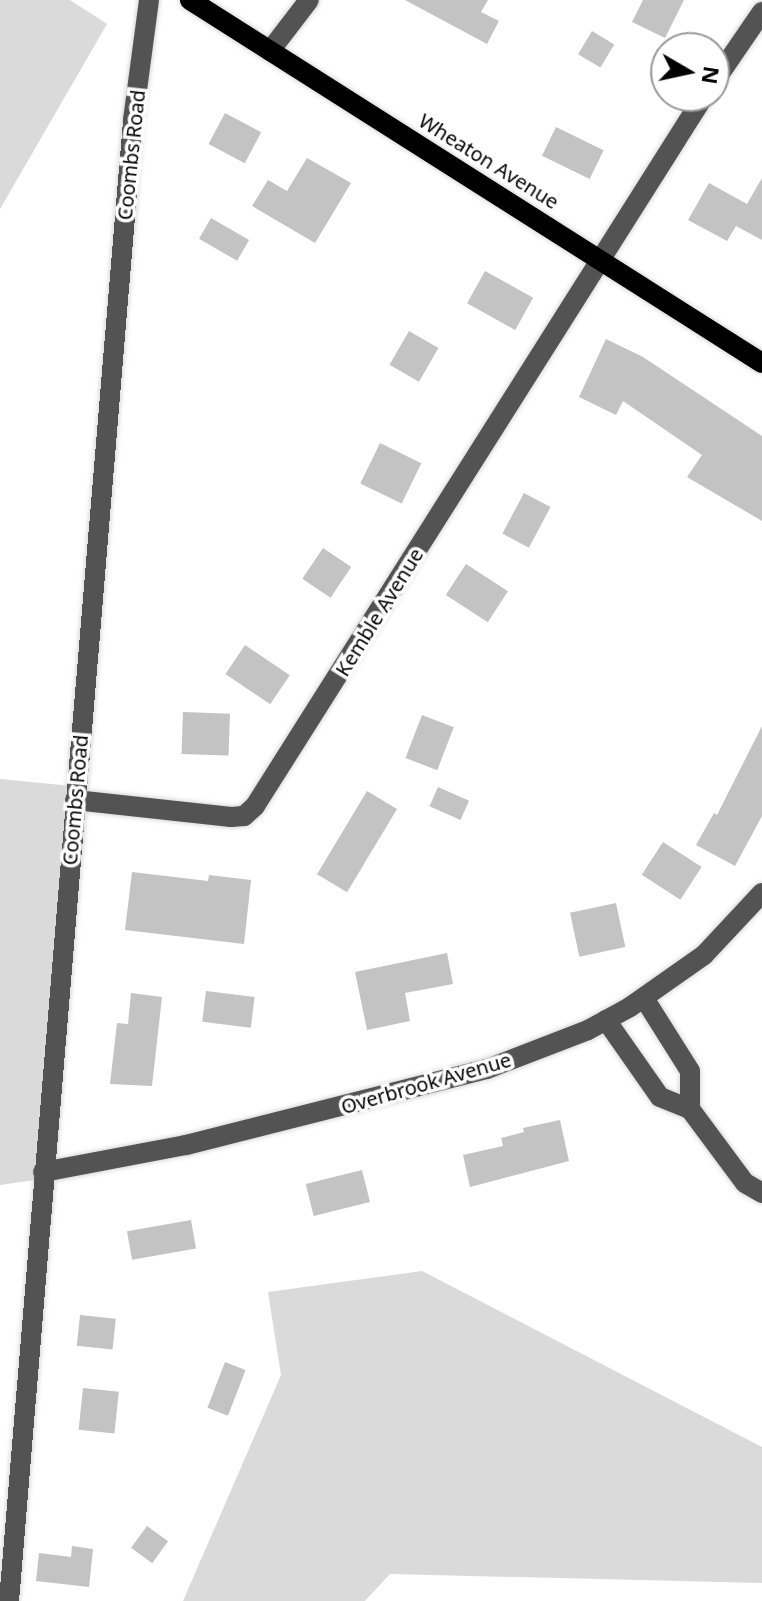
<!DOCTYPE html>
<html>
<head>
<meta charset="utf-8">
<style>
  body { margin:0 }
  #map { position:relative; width:762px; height:1601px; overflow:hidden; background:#fff; font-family:"Noto Sans",sans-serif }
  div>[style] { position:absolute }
  .green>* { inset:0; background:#dadada }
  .building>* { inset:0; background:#c3c3c3; transform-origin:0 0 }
  .roads { filter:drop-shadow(0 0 2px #dbdbdb) drop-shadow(0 0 2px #dbdbdb) }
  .minor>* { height:20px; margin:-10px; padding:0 10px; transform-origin:10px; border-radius:10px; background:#535353 }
  .major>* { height:20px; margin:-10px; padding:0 10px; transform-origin:10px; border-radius:10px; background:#000 }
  span { translate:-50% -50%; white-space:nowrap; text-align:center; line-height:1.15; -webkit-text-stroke:7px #fff; paint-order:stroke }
  .street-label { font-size:20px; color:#000 }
  .north { position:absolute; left:650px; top:32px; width:80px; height:80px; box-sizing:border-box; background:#fff; border:2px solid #999; border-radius:50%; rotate:99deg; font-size:22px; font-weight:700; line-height:32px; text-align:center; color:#000 }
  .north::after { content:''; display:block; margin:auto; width:28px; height:36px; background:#000; clip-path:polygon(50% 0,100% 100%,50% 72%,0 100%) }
</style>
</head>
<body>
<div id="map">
  <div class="green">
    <div style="clip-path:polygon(0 0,70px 0,107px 24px,0 209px)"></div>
    <div style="clip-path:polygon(0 779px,72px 786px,42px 1179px,0 1185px)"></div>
    <div style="clip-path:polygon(422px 1271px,762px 1447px,762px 1583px,390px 1574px,365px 1601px,183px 1601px,281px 1375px,268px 1292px)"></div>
  </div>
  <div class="building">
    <div style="clip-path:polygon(405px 0,488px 0,481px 12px,499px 21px,487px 44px)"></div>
    <div style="clip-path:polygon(643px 0,684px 0,665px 38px,632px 22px)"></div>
    <div style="left:592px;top:31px;width:26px;height:27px;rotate:31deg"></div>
    <div style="left:225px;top:113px;width:41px;height:35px;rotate:28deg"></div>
    <div style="left:556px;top:127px;width:53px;height:32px;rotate:26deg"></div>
    <div style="clip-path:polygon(307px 158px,351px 183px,315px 243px,252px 206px,268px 180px,287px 191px)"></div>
    <div style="clip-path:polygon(762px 178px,762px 240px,736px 226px,727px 241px,688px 220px,709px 183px,747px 204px)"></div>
    <div style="left:211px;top:218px;width:44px;height:24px;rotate:30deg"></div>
    <div style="left:485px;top:271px;width:55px;height:37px;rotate:29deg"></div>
    <div style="left:409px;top:331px;width:34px;height:39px;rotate:30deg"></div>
    <div style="clip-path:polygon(606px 339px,643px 357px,762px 436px,762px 521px,687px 477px,702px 455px,623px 401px,616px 415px,579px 397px)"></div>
    <div style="left:380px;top:443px;width:46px;height:45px;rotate:26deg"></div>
    <div style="left:524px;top:493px;width:30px;height:46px;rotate:28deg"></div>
    <div style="left:323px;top:548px;width:34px;height:37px;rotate:34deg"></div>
    <div style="left:466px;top:564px;width:50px;height:37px;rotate:33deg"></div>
    <div style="left:245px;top:645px;width:54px;height:35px;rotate:34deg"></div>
    <div style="left:183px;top:712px;width:47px;height:42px;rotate:2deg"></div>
    <div style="left:422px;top:715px;width:34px;height:46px;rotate:21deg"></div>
    <div style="clip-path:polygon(762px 726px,762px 816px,735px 866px,696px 845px,714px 813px,717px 815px)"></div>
    <div style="left:438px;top:787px;width:34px;height:21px;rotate:24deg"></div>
    <div style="left:367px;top:791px;width:35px;height:97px;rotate:31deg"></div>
    <div style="left:663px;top:842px;width:46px;height:39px;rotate:33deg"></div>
    <div style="clip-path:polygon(132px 872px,208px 881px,209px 875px,251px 880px,244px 944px,125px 930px)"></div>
    <div style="left:616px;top:903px;width:45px;height:47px;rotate:78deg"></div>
    <div style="clip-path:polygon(447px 953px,453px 984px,405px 993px,410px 1021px,367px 1030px,355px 972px)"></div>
    <div style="left:206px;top:991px;width:49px;height:31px;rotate:7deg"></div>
    <div style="clip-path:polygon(131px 993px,162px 997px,152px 1086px,110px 1084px,117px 1023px,128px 1024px)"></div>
    <div style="clip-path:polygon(560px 1120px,569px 1161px,470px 1187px,463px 1155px,503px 1146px,501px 1138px,524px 1132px,523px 1128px)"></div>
    <div style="left:362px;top:1170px;width:33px;height:58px;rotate:76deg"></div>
    <div style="left:191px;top:1220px;width:29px;height:65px;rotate:80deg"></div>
    <div style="left:80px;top:1315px;width:36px;height:31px;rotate:6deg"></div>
    <div style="left:225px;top:1362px;width:22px;height:49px;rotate:21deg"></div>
    <div style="left:83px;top:1388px;width:36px;height:42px;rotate:6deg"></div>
    <div style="left:147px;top:1526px;width:26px;height:27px;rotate:36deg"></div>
    <div style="clip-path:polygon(72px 1546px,93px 1549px,89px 1587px,36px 1581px,39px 1553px,71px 1557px)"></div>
  </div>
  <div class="roads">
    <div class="minor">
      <div style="left:270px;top:51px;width:64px;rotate:-52.6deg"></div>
      <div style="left:714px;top:82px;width:85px;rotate:-55.6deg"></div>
      <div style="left:75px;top:800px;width:157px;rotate:6.2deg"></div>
      <div style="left:231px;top:817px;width:13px;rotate:-4deg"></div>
      <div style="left:244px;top:816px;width:15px;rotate:-42deg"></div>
      <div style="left:255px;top:806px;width:840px;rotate:-57.69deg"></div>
      <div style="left:644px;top:998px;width:86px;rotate:57.8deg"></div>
      <div style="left:690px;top:1071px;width:38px;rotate:90deg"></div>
      <div style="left:606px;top:1020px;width:94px;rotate:55deg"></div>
      <div style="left:660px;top:1097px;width:32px;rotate:22deg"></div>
      <div style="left:690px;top:1109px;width:92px;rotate:53.4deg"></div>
      <div style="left:745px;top:1183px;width:20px;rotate:30deg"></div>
      <div style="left:43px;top:1172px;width:146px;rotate:-10.7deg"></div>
      <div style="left:186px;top:1145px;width:310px;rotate:-14.2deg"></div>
      <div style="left:487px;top:1069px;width:108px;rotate:-21.1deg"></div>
      <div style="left:588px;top:1030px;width:48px;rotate:-28.7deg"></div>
      <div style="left:630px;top:1007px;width:90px;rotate:-35.1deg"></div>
      <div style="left:704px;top:955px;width:85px;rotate:-46.9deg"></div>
      <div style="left:9px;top:1601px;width:1486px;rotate:-85.21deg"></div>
      <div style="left:133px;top:120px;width:121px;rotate:-82.4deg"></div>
    </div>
    <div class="major">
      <div style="left:190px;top:0;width:677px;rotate:32.4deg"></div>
    </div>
  </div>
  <div class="street-label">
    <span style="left:131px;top:155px;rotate:-84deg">Coombs Road</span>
    <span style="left:489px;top:161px;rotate:32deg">Wheaton Avenue</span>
    <span style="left:379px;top:612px;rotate:-58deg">Kemble Avenue</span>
    <span style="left:75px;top:800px;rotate:-85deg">Coombs Road</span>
    <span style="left:426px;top:1083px;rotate:-16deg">Overbrook Avenue</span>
  </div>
  <div class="north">N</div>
</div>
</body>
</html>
